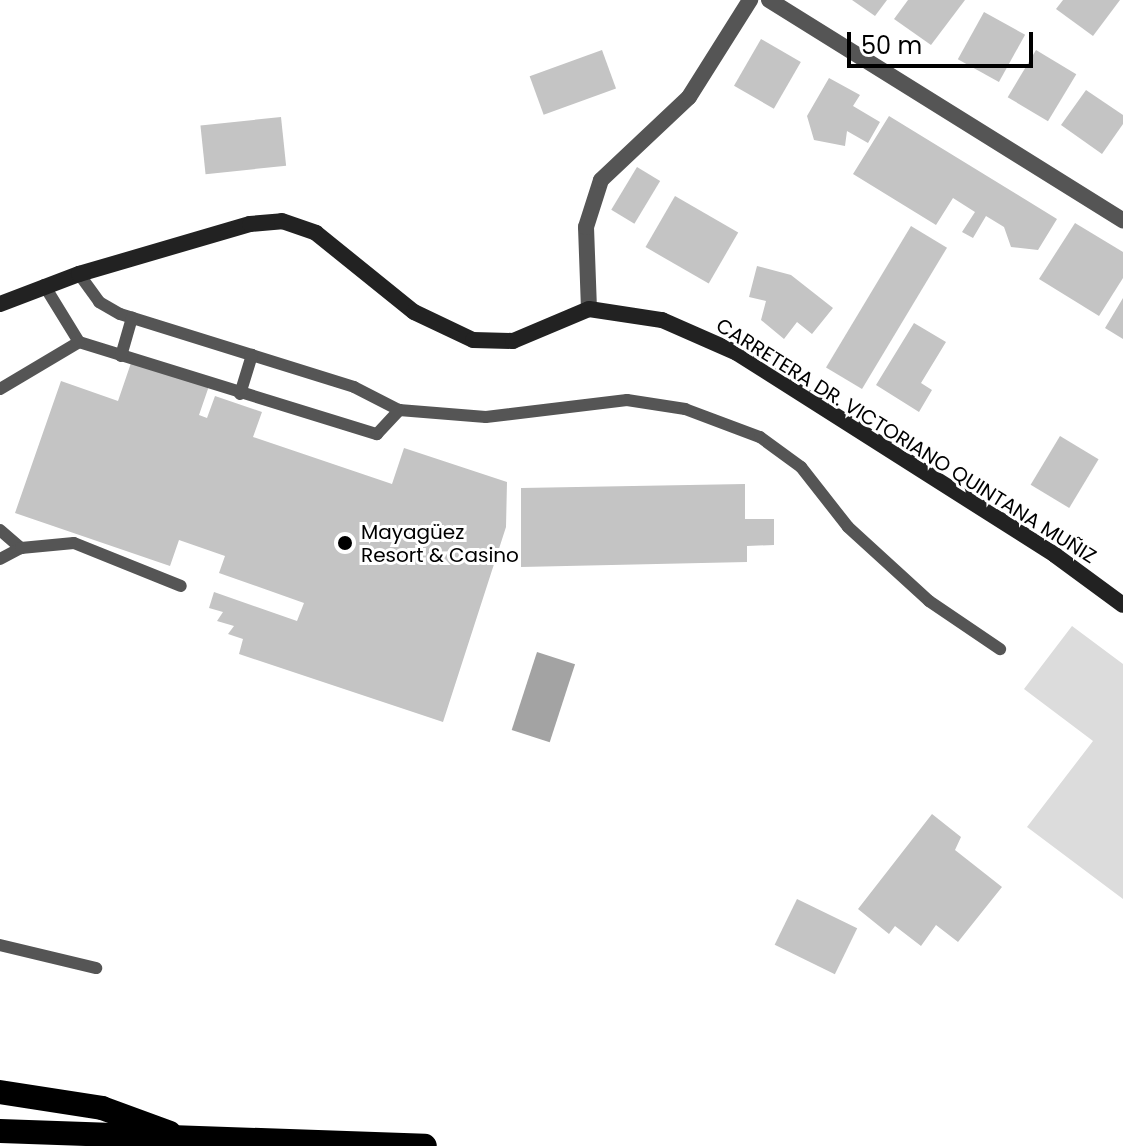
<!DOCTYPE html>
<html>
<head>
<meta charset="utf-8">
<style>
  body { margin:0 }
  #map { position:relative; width:1123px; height:1146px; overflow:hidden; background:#fff; font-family:Poppins,sans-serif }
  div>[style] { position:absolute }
  .green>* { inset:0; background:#dcdcdc }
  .water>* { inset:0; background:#a3a3a3; transform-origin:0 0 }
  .building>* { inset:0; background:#c4c4c4; transform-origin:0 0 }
  .lane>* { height:12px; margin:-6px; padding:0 6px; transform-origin:6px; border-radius:6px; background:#555 }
  .street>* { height:16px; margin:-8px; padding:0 8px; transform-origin:8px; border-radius:8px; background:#555 }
  .secondary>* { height:16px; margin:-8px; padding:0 8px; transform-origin:8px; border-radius:8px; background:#222 }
  .highway>* { height:24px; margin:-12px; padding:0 12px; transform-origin:12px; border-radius:12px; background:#000 }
  .dots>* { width:22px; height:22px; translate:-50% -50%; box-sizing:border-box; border:4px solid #fff; border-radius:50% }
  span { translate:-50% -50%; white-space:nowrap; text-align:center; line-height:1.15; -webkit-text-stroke:6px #fff; paint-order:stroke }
  .street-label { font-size:20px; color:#000 }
  .poi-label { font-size:20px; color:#000 }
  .left { translate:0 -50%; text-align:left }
  .scale { position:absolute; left:847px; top:32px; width:186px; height:36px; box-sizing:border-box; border:4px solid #000; border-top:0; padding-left:10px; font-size:24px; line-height:28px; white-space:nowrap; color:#000; -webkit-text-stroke:6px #fff; paint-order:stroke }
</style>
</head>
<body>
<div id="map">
  <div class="green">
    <div style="clip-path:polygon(1072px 626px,1123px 664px,1123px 899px,1027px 827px,1093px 741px,1024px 689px)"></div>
  </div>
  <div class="water">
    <div style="left:537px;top:652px;width:40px;height:82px;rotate:18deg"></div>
  </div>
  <div class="building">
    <div style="clip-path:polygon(852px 0,887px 0,875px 16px)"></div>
    <div style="clip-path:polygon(908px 0,965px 0,931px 45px,894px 19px)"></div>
    <div style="clip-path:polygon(1063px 0,1120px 0,1093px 36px,1056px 9px)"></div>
    <div style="left:984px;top:12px;width:47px;height:54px;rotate:29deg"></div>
    <div style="left:761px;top:39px;width:46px;height:54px;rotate:30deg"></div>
    <div style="left:602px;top:50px;width:41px;height:77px;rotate:70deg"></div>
    <div style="left:1036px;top:50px;width:47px;height:55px;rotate:31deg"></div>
    <div style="clip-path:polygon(829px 78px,860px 95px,853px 106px,880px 122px,868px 143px,847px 131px,845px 146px,814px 140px,807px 116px)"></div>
    <div style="clip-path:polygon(1086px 90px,1123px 115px,1123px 124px,1102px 154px,1061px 125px)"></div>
    <div style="clip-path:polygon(889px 116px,1057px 219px,1038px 250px,1011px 247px,1004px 227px,986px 216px,973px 238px,962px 232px,975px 212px,953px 198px,936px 225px,853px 174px)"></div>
    <div style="left:281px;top:117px;width:49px;height:81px;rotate:84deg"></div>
    <div style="left:637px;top:167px;width:27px;height:50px;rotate:31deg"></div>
    <div style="left:675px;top:196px;width:73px;height:59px;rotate:30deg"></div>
    <div style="clip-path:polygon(1075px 223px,1123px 252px,1123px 278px,1099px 316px,1039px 279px)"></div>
    <div style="left:911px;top:226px;width:42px;height:165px;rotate:31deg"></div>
    <div style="clip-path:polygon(757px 266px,791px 275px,833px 308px,812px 334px,797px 322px,784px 339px,761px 320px,766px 301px,749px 297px)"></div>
    <div style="clip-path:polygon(1123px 298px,1123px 339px,1105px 328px)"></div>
    <div style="clip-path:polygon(914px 323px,946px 342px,921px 383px,932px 390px,919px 412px,876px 385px)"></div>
    <div style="clip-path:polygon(132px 360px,209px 386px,199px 415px,207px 418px,215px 396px,262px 412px,253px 437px,392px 484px,404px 448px,507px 482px,506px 527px,443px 722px,239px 654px,243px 639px,228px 634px,234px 626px,217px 621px,223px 612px,209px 608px,214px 592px,297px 621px,304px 603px,219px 573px,225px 556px,179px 540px,170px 566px,15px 513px,61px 381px,118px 401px)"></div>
    <div style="left:1060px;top:436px;width:45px;height:57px;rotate:31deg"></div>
    <div style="clip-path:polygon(745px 484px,745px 519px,774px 519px,774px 545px,747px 546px,747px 562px,521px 567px,521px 488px)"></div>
    <div style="clip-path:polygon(932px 814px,961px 837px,955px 850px,1002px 887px,958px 942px,936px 925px,921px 946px,895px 926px,889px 934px,858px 909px)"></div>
    <div style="left:797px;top:899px;width:67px;height:51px;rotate:26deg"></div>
  </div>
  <div class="lane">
    <div style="left:79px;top:274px;width:34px;rotate:54deg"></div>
    <div style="left:99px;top:302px;width:24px;rotate:30deg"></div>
    <div style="left:120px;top:314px;width:245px;rotate:17.3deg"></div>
    <div style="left:354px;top:387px;width:51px;rotate:27.1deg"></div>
    <div style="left:399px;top:410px;width:87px;rotate:4.6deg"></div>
    <div style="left:486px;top:417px;width:142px;rotate:-6.9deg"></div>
    <div style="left:627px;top:400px;width:59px;rotate:8.8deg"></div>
    <div style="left:685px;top:409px;width:80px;rotate:20.5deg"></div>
    <div style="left:760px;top:437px;width:51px;rotate:36.2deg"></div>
    <div style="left:801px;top:467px;width:76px;rotate:51.9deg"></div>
    <div style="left:848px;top:527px;width:110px;rotate:42.4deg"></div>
    <div style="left:929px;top:601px;width:86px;rotate:34.1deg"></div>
    <div style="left:44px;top:285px;width:67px;rotate:58.4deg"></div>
    <div style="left:79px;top:342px;width:312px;rotate:17.2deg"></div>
    <div style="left:377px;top:434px;width:33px;rotate:-47deg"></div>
    <div style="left:121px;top:356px;width:40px;rotate:-74deg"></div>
    <div style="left:0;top:389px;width:92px;rotate:-30.7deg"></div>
    <div style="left:240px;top:394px;width:41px;rotate:-72.9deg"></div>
    <div style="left:0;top:530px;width:28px;rotate:41deg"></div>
    <div style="left:0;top:559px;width:24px;rotate:-28deg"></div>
    <div style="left:21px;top:548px;width:53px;rotate:-5.4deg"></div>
    <div style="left:74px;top:543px;width:115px;rotate:21.9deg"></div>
    <div style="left:0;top:945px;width:99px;rotate:13.5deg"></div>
  </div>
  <div class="street">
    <div style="left:769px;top:0;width:417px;rotate:31.9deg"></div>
    <div style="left:589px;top:309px;width:82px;rotate:-92.1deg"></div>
    <div style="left:586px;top:227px;width:49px;rotate:-72.3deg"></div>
    <div style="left:601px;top:180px;width:121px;rotate:-43.3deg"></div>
    <div style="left:689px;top:97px;width:115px;rotate:-57.8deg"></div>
  </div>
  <div class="secondary">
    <div style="left:0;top:304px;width:85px;rotate:-20.8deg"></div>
    <div style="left:79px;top:274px;width:178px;rotate:-16.3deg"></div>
    <div style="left:250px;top:224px;width:32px;rotate:-5deg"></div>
    <div style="left:282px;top:221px;width:36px;rotate:19deg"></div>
    <div style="left:316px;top:233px;width:126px;rotate:38.9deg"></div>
    <div style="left:414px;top:312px;width:65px;rotate:25.4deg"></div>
    <div style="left:473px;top:340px;width:40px;rotate:1.4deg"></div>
    <div style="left:513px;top:341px;width:82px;rotate:-22.8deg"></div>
    <div style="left:589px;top:309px;width:74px;rotate:8.6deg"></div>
    <div style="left:662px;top:320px;width:82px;rotate:23.7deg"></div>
    <div style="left:737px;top:353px;width:377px;rotate:32.4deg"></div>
    <div style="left:1055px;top:555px;width:84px;rotate:36.3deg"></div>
  </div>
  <div class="highway">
    <div style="left:0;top:1092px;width:103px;rotate:8.9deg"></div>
    <div style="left:102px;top:1108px;width:72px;rotate:20.2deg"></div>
    <div style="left:0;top:1131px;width:425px;rotate:2deg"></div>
  </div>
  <div class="dots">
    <div style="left:345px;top:543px;background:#000"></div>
  </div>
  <div class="street-label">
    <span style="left:906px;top:441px;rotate:32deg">CARRETERA DR. VICTORIANO QUINTANA MUÑIZ</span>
  </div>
  <div class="poi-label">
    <span class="left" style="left:361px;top:544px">Mayagüez<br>Resort &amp; Casino</span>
  </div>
  <div class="scale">50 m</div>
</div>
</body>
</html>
